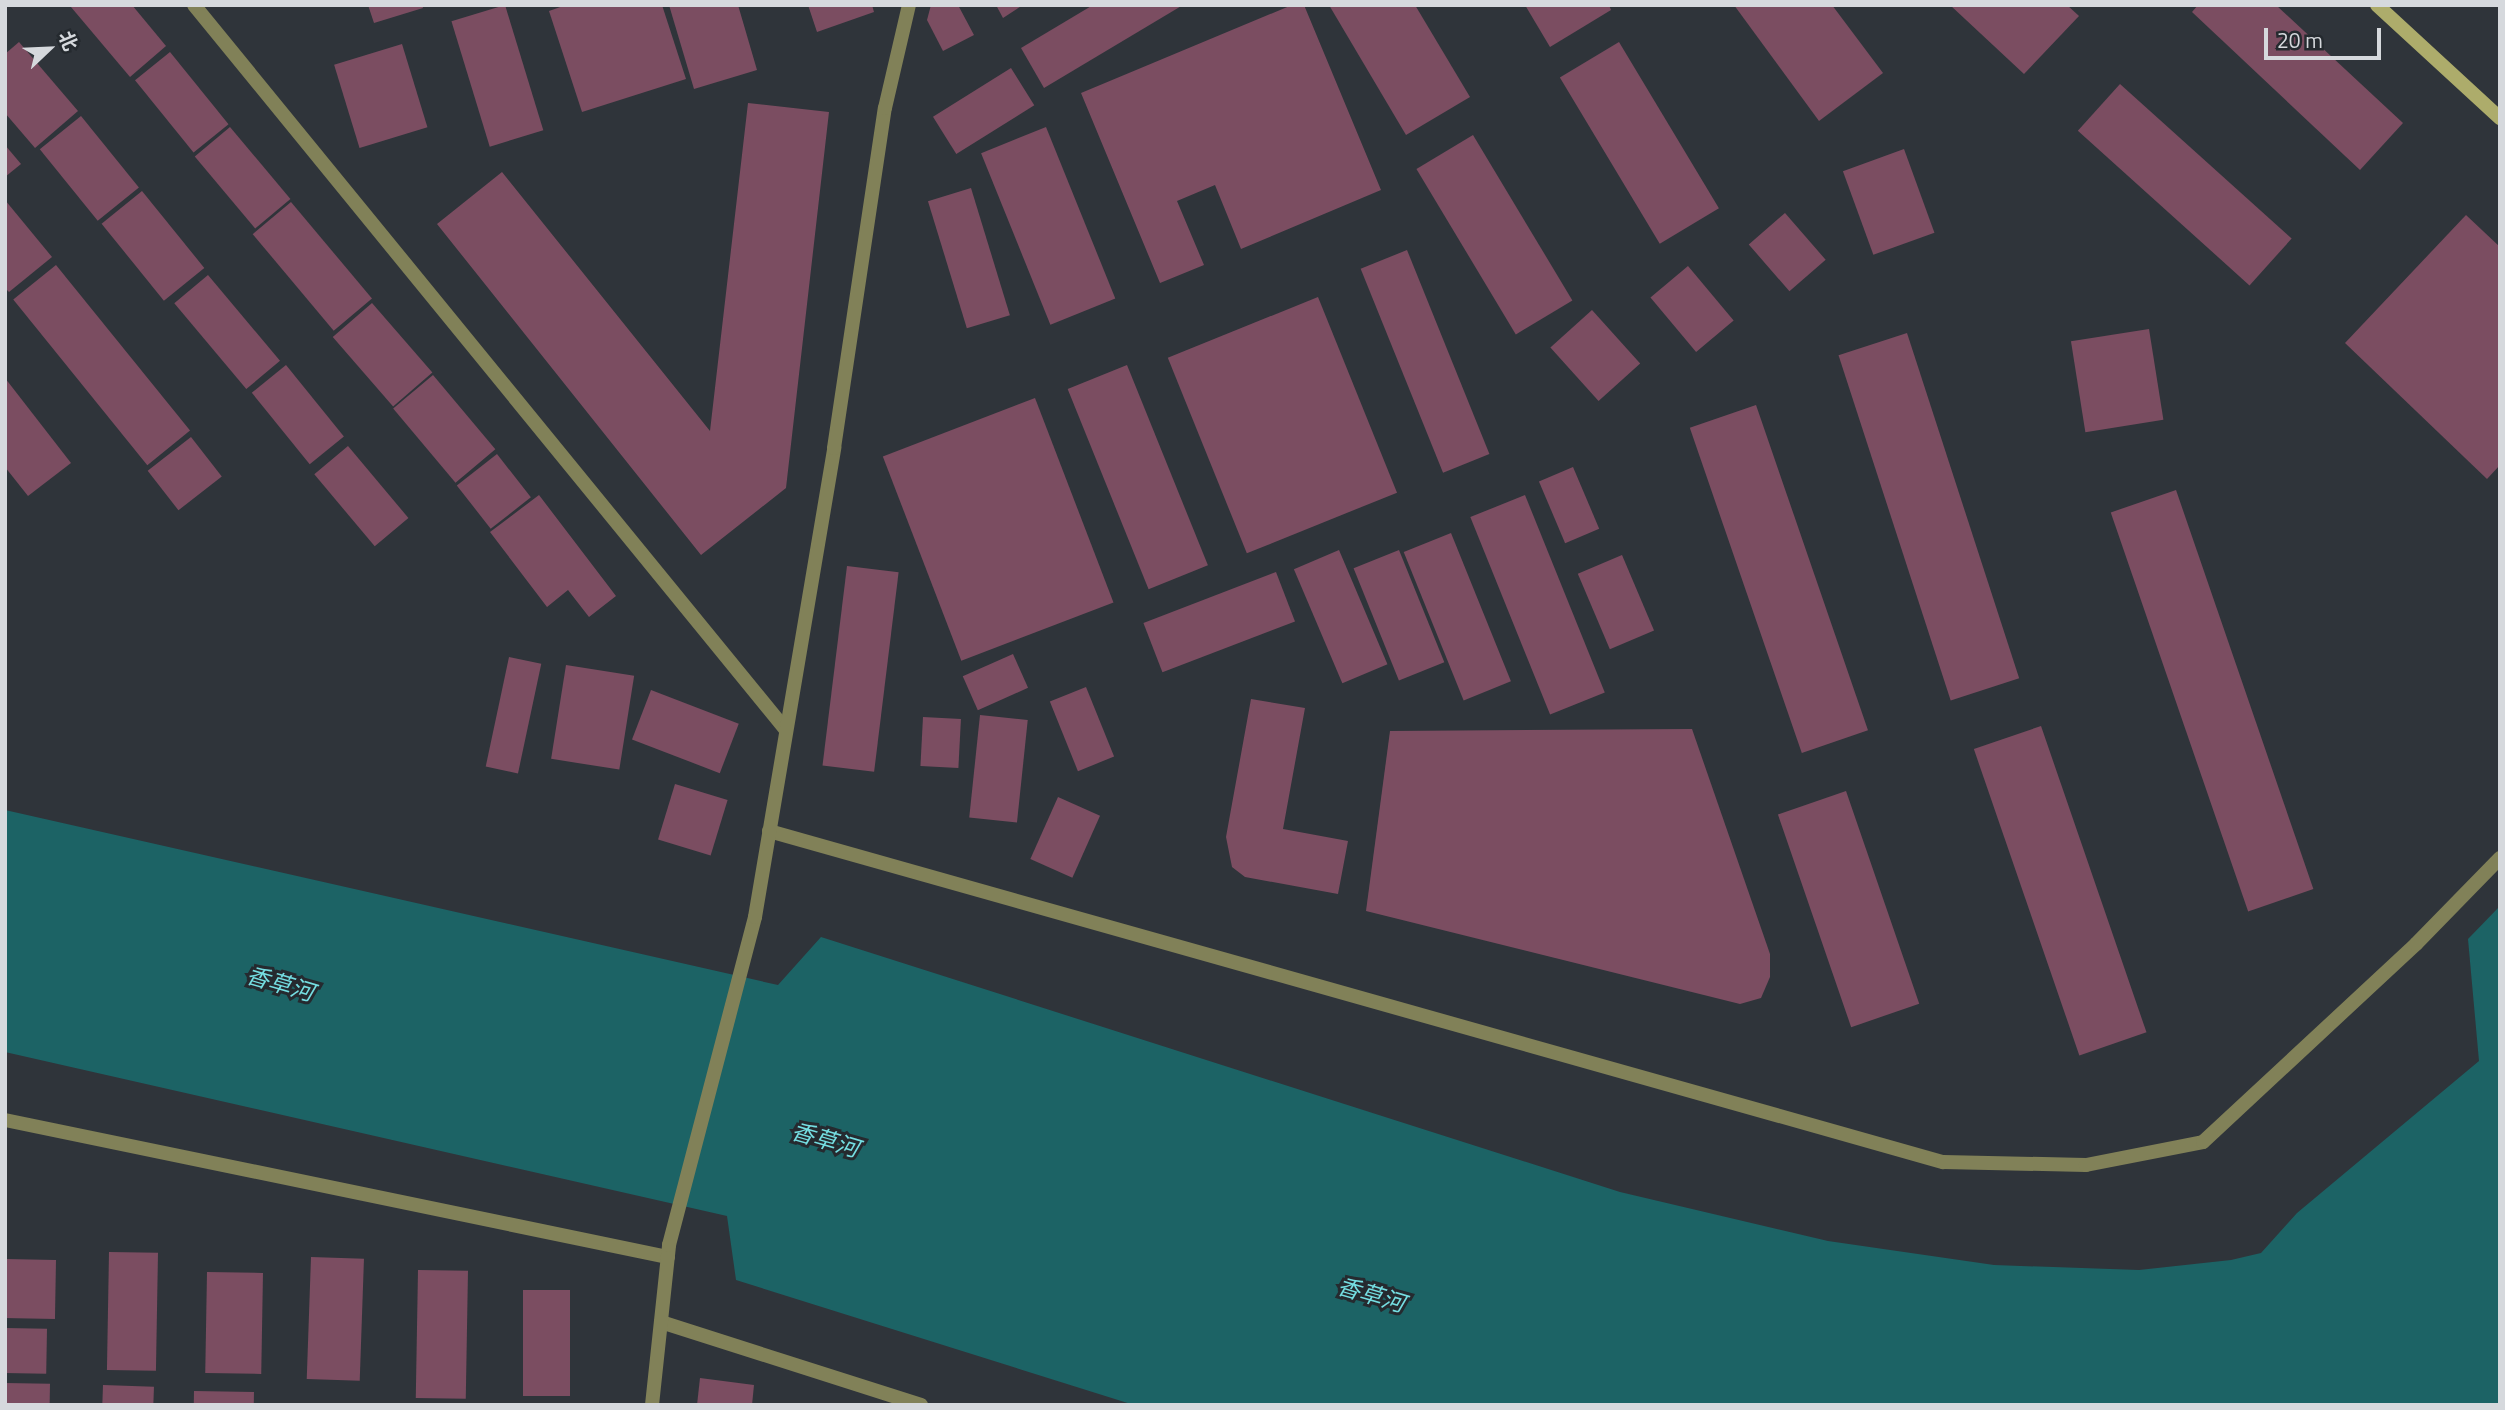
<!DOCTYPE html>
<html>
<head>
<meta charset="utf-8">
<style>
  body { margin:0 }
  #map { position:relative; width:2505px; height:1410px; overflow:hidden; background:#2f343a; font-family:"Titillium Web","Noto Sans SC",sans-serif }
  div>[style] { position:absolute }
  .water>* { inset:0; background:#1c6365 }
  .building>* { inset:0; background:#7b4d61; transform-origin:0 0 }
  .street>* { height:14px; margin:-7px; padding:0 7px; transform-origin:7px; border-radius:7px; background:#818158 }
  .secondary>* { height:14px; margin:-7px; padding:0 7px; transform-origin:7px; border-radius:7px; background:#adac6b }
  span { translate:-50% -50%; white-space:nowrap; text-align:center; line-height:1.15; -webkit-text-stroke:6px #252a2f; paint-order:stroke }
  .water-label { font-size:23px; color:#75dee2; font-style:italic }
  .frame { position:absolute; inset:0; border:7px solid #d6d9dd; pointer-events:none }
  .north { position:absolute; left:14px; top:14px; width:70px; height:70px; -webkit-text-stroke:5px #252a2f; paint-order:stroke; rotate:67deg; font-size:19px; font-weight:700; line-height:28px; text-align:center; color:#d6d9dd }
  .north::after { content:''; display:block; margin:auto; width:24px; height:32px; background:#d6d9dd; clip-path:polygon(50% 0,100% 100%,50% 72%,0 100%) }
  .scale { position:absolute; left:2264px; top:28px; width:117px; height:32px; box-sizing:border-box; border:4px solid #d6d9dd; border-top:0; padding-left:9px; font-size:21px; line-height:24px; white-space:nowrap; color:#d6d9dd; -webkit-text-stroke:5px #252a2f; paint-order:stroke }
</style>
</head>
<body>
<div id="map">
  <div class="water">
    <div style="clip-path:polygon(5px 810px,778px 985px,821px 937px,1620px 1192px,1828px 1241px,1994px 1265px,2139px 1270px,2231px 1260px,2261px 1253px,2297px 1213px,2479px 1061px,2468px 939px,2500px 906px,2500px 1405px,1134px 1405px,736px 1280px,727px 1216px,5px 1052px)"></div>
  </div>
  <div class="building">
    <div style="clip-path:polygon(73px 5px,132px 5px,166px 46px,130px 77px,71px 7px)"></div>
    <div style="clip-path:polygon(368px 5px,422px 5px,423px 8px,374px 23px)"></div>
    <div style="left:505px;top:5px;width:131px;height:56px;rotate:73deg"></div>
    <div style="clip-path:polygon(566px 5px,662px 5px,686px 79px,582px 112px,549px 11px)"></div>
    <div style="clip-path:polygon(669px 5px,738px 5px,757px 70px,694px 89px)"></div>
    <div style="clip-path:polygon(808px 5px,872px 5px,874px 12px,817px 32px)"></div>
    <div style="clip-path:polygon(931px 5px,958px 5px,974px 35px,943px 51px,927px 20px)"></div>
    <div style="clip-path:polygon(996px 5px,1023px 5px,1003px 18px)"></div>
    <div style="clip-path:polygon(1093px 5px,1183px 5px,1044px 88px,1021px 48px)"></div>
    <div style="clip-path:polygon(1292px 5px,1304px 5px,1381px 190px,1241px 249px,1215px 185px,1177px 201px,1204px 265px,1160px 283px,1081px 93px)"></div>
    <div style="clip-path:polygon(1329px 5px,1415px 5px,1470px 97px,1406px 135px)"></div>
    <div style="clip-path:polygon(1525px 5px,1609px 5px,1611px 10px,1550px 47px)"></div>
    <div style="clip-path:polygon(1734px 5px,1832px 5px,1883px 73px,1819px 121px)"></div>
    <div style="clip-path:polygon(1950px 5px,2067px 5px,2079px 16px,2024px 74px)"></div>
    <div style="clip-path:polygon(2198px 5px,2276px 5px,2403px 123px,2360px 170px,2192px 12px)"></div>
    <div style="clip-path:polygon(19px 42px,78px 111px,35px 148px,5px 113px,5px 54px)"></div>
    <div style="left:1619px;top:42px;width:194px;height:69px;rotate:59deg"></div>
    <div style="left:402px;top:44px;width:87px;height:71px;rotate:73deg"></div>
    <div style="left:170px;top:52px;width:93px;height:45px;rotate:51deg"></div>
    <div style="left:1011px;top:68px;width:44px;height:92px;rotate:58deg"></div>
    <div style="left:2120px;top:84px;width:231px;height:63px;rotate:42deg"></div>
    <div style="clip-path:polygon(748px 103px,829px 112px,786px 488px,701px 555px,437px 224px,502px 172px,710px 431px)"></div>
    <div style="left:81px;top:116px;width:92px;height:53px;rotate:51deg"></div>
    <div style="left:230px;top:127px;width:94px;height:46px;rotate:50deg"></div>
    <div style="left:1046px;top:127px;width:185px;height:70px;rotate:68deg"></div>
    <div style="left:1473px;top:135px;width:193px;height:66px;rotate:59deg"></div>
    <div style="clip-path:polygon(5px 145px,21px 164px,5px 177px)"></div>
    <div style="left:1904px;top:149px;width:89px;height:65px;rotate:70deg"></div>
    <div style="left:971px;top:188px;width:133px;height:45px;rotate:73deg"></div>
    <div style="left:142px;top:191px;width:99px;height:52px;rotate:51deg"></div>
    <div style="clip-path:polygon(5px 200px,52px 257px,9px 292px,5px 288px)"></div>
    <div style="left:291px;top:202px;width:126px;height:50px;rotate:50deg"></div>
    <div style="left:1785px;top:213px;width:62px;height:48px;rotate:49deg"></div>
    <div style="clip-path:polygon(2466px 215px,2500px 247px,2500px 465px,2487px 479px,2345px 343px)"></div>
    <div style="left:1407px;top:250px;width:220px;height:50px;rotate:68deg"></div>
    <div style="left:56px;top:265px;width:213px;height:55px;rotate:51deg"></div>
    <div style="left:1688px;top:266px;width:71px;height:49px;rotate:50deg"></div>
    <div style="left:208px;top:275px;width:112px;height:44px;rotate:50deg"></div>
    <div style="left:1318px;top:297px;width:211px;height:162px;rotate:68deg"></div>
    <div style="left:372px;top:303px;width:92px;height:52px;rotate:49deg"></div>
    <div style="left:1592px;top:310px;width:72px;height:56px;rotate:48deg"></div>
    <div style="left:2149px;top:329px;width:92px;height:79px;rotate:81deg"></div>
    <div style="left:1907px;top:333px;width:363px;height:72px;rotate:72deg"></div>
    <div style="left:286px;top:365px;width:92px;height:44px;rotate:51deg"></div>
    <div style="left:1127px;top:365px;width:216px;height:64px;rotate:68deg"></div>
    <div style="left:433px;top:375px;width:97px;height:52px;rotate:50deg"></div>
    <div style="clip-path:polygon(5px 378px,71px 463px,28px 496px,5px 467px)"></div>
    <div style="left:1035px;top:398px;width:219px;height:163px;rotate:69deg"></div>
    <div style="left:1756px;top:405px;width:344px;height:70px;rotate:71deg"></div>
    <div style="left:191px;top:437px;width:50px;height:55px;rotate:52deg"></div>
    <div style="left:348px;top:446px;width:94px;height:44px;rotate:50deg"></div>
    <div style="left:497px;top:454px;width:55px;height:51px;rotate:52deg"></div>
    <div style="left:1573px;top:467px;width:67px;height:37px;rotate:67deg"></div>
    <div style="left:2176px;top:490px;width:422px;height:69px;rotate:71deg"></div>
    <div style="clip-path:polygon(539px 495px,616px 596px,589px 617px,568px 590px,547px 607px,490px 532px)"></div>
    <div style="left:1525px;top:495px;width:213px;height:59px;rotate:68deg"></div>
    <div style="left:1451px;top:533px;width:160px;height:51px;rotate:68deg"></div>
    <div style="left:1339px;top:550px;width:124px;height:49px;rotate:67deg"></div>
    <div style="left:1399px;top:550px;width:121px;height:49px;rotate:68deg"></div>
    <div style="left:1622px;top:555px;width:82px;height:48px;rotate:67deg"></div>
    <div style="left:847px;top:566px;width:52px;height:201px;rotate:7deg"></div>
    <div style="left:1276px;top:572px;width:53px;height:142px;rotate:69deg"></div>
    <div style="left:1013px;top:654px;width:37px;height:55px;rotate:66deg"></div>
    <div style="left:509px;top:657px;width:33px;height:112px;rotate:12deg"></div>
    <div style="left:566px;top:665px;width:69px;height:95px;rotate:9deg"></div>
    <div style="left:1086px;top:687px;width:75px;height:39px;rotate:68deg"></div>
    <div style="left:651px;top:690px;width:94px;height:53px;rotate:21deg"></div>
    <div style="clip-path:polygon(1251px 699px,1305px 708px,1283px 829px,1348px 841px,1338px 894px,1245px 877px,1232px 867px,1226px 837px)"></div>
    <div style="left:980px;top:715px;width:48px;height:103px;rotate:6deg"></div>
    <div style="left:923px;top:717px;width:38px;height:49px;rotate:3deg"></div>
    <div style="left:2041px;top:726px;width:324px;height:71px;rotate:71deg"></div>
    <div style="clip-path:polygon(1692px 729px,1770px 954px,1770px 977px,1761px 998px,1740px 1004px,1366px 911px,1390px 731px)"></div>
    <div style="left:675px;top:784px;width:55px;height:58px;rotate:17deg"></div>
    <div style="left:1846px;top:791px;width:225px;height:72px;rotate:71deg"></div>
    <div style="left:1058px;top:797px;width:46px;height:68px;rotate:24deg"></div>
    <div style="left:109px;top:1252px;width:49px;height:118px;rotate:1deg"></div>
    <div style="left:311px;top:1257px;width:53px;height:122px;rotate:2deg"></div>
    <div style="left:5px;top:1259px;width:51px;height:59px;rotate:1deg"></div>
    <div style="left:418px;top:1270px;width:50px;height:128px;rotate:1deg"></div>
    <div style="left:207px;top:1272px;width:56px;height:101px;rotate:1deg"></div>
    <div style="left:523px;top:1290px;width:47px;height:106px"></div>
    <div style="left:5px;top:1328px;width:42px;height:45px;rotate:1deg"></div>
    <div style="clip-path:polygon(700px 1378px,754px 1385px,752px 1405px,697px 1405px)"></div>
    <div style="left:5px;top:1383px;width:45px;height:22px;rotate:1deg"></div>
    <div style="left:103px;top:1385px;width:51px;height:20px;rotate:2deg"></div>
    <div style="left:194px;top:1391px;width:60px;height:14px;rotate:1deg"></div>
  </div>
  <div class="street">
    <div style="left:194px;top:5px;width:936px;rotate:50.77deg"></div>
    <div style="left:769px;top:831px;width:1220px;rotate:15.75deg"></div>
    <div style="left:1943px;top:1162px;width:143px;rotate:1.2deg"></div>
    <div style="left:2086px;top:1165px;width:119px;rotate:-11.1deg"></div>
    <div style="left:2203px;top:1142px;width:291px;rotate:-42.9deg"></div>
    <div style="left:2416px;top:944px;width:120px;rotate:-45.7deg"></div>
    <div style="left:5px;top:1120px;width:677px;rotate:11.68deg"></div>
    <div style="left:661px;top:1322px;width:273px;rotate:17.7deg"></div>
    <div style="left:652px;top:1405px;width:161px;rotate:-83.9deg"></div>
    <div style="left:669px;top:1245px;width:339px;rotate:-75.3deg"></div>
    <div style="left:755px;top:917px;width:476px;rotate:-80.4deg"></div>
    <div style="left:834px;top:448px;width:344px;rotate:-81.5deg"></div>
    <div style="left:885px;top:108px;width:106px;rotate:-76.9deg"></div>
  </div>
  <div class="secondary">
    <div style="left:2377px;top:5px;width:167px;rotate:42.6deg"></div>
  </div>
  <div class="water-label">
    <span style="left:280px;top:984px;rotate:16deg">香草河</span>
    <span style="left:825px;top:1140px;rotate:16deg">香草河</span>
    <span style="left:1371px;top:1295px;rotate:16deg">香草河</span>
  </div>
  <div class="frame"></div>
  <div class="north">北</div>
  <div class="scale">20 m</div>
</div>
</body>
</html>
